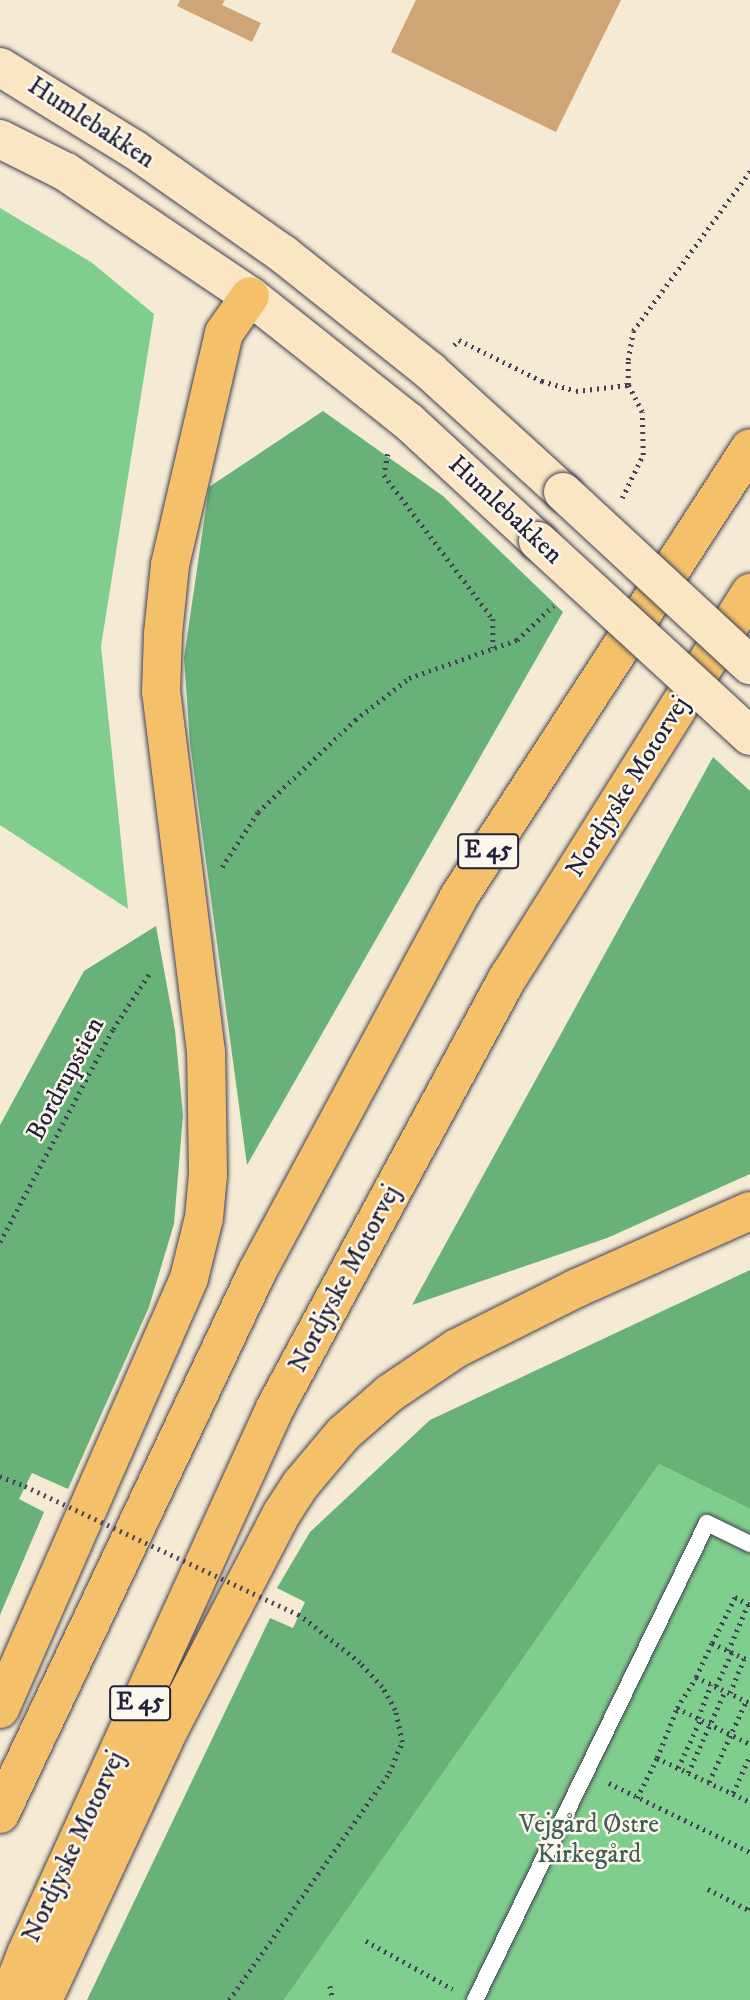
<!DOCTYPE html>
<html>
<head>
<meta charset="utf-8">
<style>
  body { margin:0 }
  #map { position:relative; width:750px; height:2000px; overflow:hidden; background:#f5ebd5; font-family:"IM FELL DW Pica",serif }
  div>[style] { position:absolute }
  .green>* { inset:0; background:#80ce8d }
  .forest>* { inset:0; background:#68b178 }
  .building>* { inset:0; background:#cfa576 }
  .path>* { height:4.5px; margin-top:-2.25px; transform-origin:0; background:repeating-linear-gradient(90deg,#424052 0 2px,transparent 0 7px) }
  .roads { filter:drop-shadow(0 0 2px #424052) drop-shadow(0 0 2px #424052) }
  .lane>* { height:16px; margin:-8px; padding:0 8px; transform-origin:8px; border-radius:8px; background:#fff }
  .secondary>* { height:38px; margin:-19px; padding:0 19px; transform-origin:19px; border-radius:19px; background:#fbe6c3 }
  .highway>* { height:38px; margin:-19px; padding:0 19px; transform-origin:19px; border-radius:19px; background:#f4c16a }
  .path-bridge>* { height:4.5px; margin-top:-2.25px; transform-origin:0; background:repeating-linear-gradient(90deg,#424052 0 2px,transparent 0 7px) }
  .bridges { filter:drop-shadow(0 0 2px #424052) drop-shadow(0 0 2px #424052) }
  .secondary-bridge>* { height:38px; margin:-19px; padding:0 19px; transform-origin:19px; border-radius:19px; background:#fbe6c3 }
  span { translate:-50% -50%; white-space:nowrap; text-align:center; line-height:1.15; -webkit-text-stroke:5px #fbf7ec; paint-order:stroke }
  .shield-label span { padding:2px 5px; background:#fbf7ec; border:2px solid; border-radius:5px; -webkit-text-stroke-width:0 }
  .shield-label { font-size:24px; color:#22223b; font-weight:700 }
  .street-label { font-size:26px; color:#22223b }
  .park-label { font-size:26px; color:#435e58 }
</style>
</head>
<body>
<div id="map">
  <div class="green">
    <div style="clip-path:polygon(0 208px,91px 262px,154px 314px,101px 646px,128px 909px,0 825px)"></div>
    <div style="clip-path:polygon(659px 1464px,750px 1509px,750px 2000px,284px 2000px)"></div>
  </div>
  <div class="forest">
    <div style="clip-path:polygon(323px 411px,443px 496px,563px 612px,247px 1165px,190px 743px,184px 658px,209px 487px)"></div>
    <div style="clip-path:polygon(713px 757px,750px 791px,750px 1174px,607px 1238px,412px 1305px)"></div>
    <div style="clip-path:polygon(156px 926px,175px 1030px,183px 1115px,174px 1224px,149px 1307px,68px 1489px,32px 1473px,19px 1499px,44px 1512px,0 1615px,0 1125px,84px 971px)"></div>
    <div style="clip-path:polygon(750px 1270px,750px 1509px,659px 1464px,284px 2000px,87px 2000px,270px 1618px,293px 1628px,305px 1602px,277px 1588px,310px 1532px,430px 1420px)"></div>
  </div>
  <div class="building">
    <div style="clip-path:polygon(180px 0,225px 0,222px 5px,261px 23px,252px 42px,177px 6px)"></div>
    <div style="clip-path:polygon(416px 0,621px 0,556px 132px,391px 52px)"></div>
  </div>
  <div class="path">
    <div style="left:454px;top:345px;width:7px;rotate:-45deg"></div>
    <div style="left:459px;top:340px;width:93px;rotate:26.3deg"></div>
    <div style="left:542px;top:381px;width:35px;rotate:16deg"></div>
    <div style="left:576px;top:391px;width:52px;rotate:-6.6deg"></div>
    <div style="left:388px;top:454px;width:21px;rotate:101deg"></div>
    <div style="left:384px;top:475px;width:181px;rotate:52.9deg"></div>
    <div style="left:493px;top:619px;width:29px;rotate:90deg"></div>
    <div style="left:622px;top:498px;width:48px;rotate:-64deg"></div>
    <div style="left:643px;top:455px;width:43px;rotate:-91.3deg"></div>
    <div style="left:642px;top:412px;width:30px;rotate:-117deg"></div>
    <div style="left:628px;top:385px;width:25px;rotate:-90deg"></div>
    <div style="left:628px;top:360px;width:29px;rotate:-80deg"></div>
    <div style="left:633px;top:331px;width:198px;rotate:-53.8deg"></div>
    <div style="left:222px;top:867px;width:66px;rotate:-56.8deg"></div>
    <div style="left:258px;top:812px;width:134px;rotate:-43.5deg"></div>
    <div style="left:355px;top:720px;width:68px;rotate:-37.9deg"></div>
    <div style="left:409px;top:678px;width:114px;rotate:-19.4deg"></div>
    <div style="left:517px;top:640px;width:50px;rotate:-43.4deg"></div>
    <div style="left:0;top:1242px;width:241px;rotate:-62.1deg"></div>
    <div style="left:113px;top:1029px;width:66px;rotate:-56.8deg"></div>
    <div style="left:0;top:1476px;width:27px;rotate:22deg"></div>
    <div style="left:712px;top:1643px;width:51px;rotate:-63.4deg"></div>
    <div style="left:735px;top:1597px;width:17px;rotate:28deg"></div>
    <div style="left:728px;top:1651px;width:51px;rotate:-66.9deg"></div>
    <div style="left:696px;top:1677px;width:38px;rotate:-65deg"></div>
    <div style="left:712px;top:1643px;width:42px;rotate:25.3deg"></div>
    <div style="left:716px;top:1686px;width:38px;rotate:-65deg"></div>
    <div style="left:730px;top:1693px;width:38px;rotate:-68deg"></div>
    <div style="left:677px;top:1708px;width:36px;rotate:-58deg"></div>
    <div style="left:696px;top:1677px;width:60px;rotate:25.7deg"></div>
    <div style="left:698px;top:1718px;width:36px;rotate:-69deg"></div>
    <div style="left:657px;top:1758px;width:54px;rotate:-68.2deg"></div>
    <div style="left:677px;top:1708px;width:81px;rotate:26.3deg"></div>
    <div style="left:678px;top:1768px;width:53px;rotate:-65.4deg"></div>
    <div style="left:688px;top:1773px;width:90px;rotate:-65.7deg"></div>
    <div style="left:709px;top:1782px;width:89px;rotate:-65.4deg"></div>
    <div style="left:609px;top:1783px;width:157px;rotate:26.1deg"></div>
    <div style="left:733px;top:1793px;width:42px;rotate:-65.9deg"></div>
    <div style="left:637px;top:1798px;width:45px;rotate:-63.4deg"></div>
    <div style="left:657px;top:1758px;width:103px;rotate:25.3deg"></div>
    <div style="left:708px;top:1889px;width:44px;rotate:27.1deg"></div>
    <div style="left:747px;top:1909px;width:7px;rotate:-63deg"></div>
    <div style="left:366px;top:1941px;width:99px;rotate:28.9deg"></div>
    <div style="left:330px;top:1986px;width:14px;rotate:78deg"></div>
    <div style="left:229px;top:2000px;width:278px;rotate:-54.8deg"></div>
    <div style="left:389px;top:1773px;width:34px;rotate:-67deg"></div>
    <div style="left:402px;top:1742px;width:33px;rotate:-102deg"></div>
    <div style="left:395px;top:1710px;width:26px;rotate:-119deg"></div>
    <div style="left:382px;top:1687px;width:33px;rotate:-133deg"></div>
    <div style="left:360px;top:1663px;width:78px;rotate:-141.8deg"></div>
  </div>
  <div class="roads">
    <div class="lane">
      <div style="left:475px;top:2000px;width:530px;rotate:-64.06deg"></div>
      <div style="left:707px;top:1523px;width:48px;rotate:26deg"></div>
    </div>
    <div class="secondary">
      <div style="left:0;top:67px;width:158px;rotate:31.6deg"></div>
      <div style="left:135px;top:150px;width:181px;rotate:35.1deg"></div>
      <div style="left:283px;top:254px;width:188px;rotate:38.5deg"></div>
      <div style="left:430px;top:371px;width:180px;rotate:42.3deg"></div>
      <div style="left:0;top:139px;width:74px;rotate:26.6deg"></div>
      <div style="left:66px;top:172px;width:222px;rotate:34deg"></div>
      <div style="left:250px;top:296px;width:203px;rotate:38.4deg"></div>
      <div style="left:409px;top:422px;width:176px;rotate:42.7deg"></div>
    </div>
    <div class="highway">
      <div style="left:0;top:1709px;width:471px;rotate:-66.3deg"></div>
      <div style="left:189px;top:1278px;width:62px;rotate:-76deg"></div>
      <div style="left:204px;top:1218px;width:44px;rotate:-84.8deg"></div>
      <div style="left:208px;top:1174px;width:122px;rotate:-90.9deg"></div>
      <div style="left:206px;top:1052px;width:363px;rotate:-97.1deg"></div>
      <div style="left:161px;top:692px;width:58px;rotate:-88deg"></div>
      <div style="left:163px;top:634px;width:69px;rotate:-84.2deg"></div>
      <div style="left:170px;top:565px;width:238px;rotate:-76.9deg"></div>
      <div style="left:224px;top:333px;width:45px;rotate:-54.9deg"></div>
      <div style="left:0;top:1814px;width:600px;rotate:-64.63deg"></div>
      <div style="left:257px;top:1272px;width:425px;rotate:-61.7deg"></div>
      <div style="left:458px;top:898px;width:536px;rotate:-57.02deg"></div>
      <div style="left:8px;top:2000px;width:49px;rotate:-68.6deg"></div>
      <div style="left:26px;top:1954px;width:600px;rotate:-65.48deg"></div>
      <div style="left:275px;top:1408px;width:491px;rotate:-61.6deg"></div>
      <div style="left:509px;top:976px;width:453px;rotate:-57.8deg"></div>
      <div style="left:43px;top:2000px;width:300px;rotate:-65deg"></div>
      <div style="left:170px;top:1728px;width:242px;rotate:-62.5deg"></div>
      <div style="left:282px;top:1513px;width:35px;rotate:-57deg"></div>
      <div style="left:301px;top:1484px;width:65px;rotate:-50deg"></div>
      <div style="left:343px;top:1434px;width:62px;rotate:-41.1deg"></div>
      <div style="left:390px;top:1393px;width:81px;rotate:-33.9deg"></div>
      <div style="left:457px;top:1348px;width:134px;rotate:-26.6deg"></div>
      <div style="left:577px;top:1288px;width:189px;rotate:-24deg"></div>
    </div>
  </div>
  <div class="path-bridge">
    <div style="left:25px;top:1486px;width:303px;rotate:25.2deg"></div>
  </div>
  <div class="bridges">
    <div class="secondary-bridge">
      <div style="left:563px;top:492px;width:255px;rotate:42.8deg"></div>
      <div style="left:538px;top:541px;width:288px;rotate:42.6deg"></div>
    </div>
  </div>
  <div class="shield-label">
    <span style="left:488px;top:851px">E 45</span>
    <span style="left:140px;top:1703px">E 45</span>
  </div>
  <div class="street-label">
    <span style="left:91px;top:123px;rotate:33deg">Humlebakken</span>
    <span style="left:505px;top:510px;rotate:43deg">Humlebakken</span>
    <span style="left:628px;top:787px;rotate:-58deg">Nordjyske Motorvej</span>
    <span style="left:66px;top:1079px;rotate:-62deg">Bordrupstien</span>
    <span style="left:345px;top:1279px;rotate:-62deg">Nordjyske Motorvej</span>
    <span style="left:74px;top:1847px;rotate:-65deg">Nordjyske Motorvej</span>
  </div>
  <div class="park-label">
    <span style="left:589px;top:1840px">Vejgård Østre<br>Kirkegård</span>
  </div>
</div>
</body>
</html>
